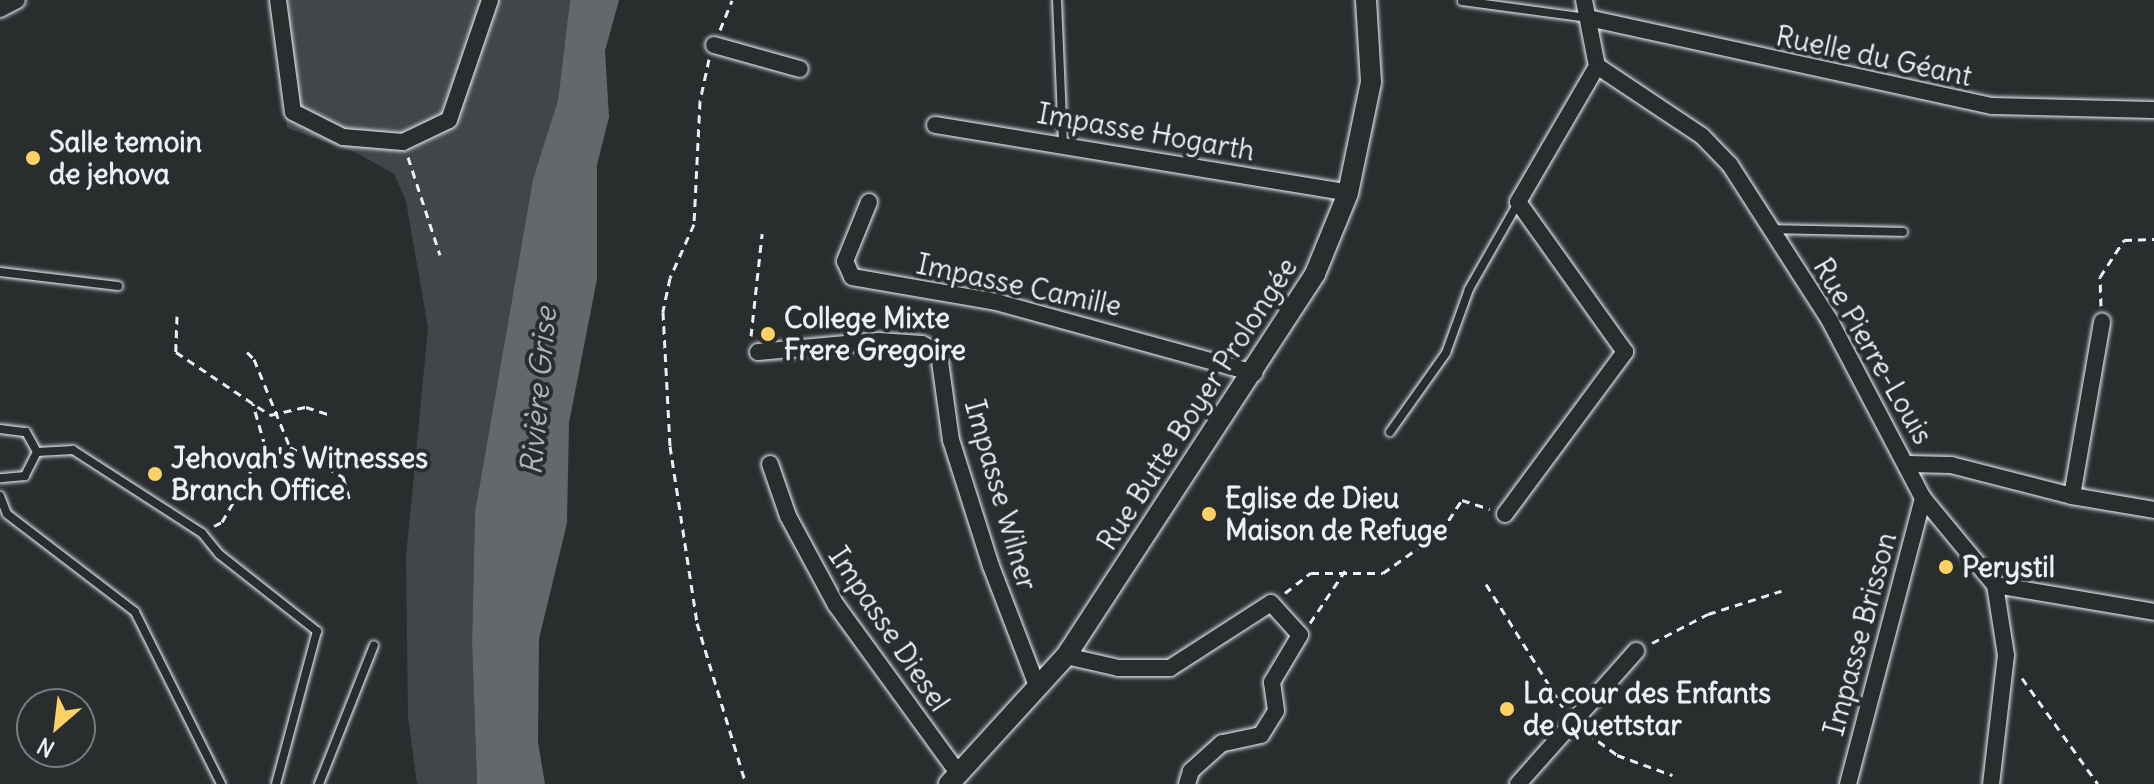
<!DOCTYPE html>
<html>
<head>
<meta charset="utf-8">
<style>
  body { margin:0 }
  #map { position:relative; width:2154px; height:784px; overflow:hidden; background:#2a2d2e; font-family:Delius,sans-serif }
  div>[style] { position:absolute }
  .green>* { inset:0; background:#424648 }
  .water>* { inset:0; background:#63686b }
  .path>* { height:3px; margin-top:-1.5px; transform-origin:0; background:repeating-linear-gradient(90deg,#e8f1f8 0 8px,transparent 0 14px) }
  .roads { filter:drop-shadow(0 0 2px #e8f1f8) drop-shadow(0 0 2px #e8f1f8) }
  .service>* { height:8px; margin:-4px; padding:0 4px; transform-origin:4px; border-radius:4px; background:#2a2d2e }
  .minor>* { height:16px; margin:-8px; padding:0 8px; transform-origin:8px; border-radius:8px; background:#2a2d2e }
  .tertiary>* { height:20px; margin:-10px; padding:0 10px; transform-origin:10px; border-radius:10px; background:#2a2d2e }
  .dots>* { width:22px; height:22px; translate:-50% -50%; box-sizing:border-box; border:4px solid #2a2d2e; border-radius:50% }
  span { translate:-50% -50%; white-space:nowrap; text-align:center; line-height:1.15; -webkit-text-stroke:8px #2a2d2e; paint-order:stroke }
  .street-label { font-size:28px; color:#e8f1f8 }
  .poi-label { font-size:28px; color:#e8f1f8; font-weight:700 }
  .left { translate:0 -50%; text-align:left }
  .water-label { font-size:30px; color:#acb3b9; font-style:italic }
  .north { position:absolute; left:16px; top:688px; width:80px; height:80px; box-sizing:border-box; background:#2a2d2e; border:2px solid #767b7f; border-radius:50%; rotate:208deg; font-size:22px; font-weight:700; line-height:32px; text-align:center; color:#e8f1f8 }
  .north::after { content:''; display:block; margin:auto; width:28px; height:36px; background:#ffd166; clip-path:polygon(50% 0,100% 100%,50% 72%,0 100%) }
</style>
</head>
<body>
<div id="map">
  <div class="green">
    <div style="clip-path:polygon(269px 0,570px 0,558px 100px,533px 179px,475px 512px,472px 642px,477px 784px,417px 784px,408px 717px,406px 557px,428px 328px,406px 201px,394px 174px,357px 153px,287px 128px)"></div>
  </div>
  <div class="water">
    <div style="clip-path:polygon(570px 0,619px 0,605px 51px,609px 117px,597px 165px,597px 279px,569px 423px,567px 523px,539px 639px,538px 742px,545px 784px,477px 784px,472px 642px,475px 512px,533px 179px,558px 100px)"></div>
  </div>
  <div class="path">
    <div style="left:720px;top:30px;width:32px;rotate:-68deg"></div>
    <div style="left:709px;top:59px;width:43px;rotate:102.1deg"></div>
    <div style="left:700px;top:101px;width:123px;rotate:92.8deg"></div>
    <div style="left:694px;top:224px;width:59px;rotate:114deg"></div>
    <div style="left:670px;top:278px;width:35px;rotate:102deg"></div>
    <div style="left:663px;top:312px;width:134px;rotate:87deg"></div>
    <div style="left:670px;top:446px;width:179px;rotate:81.3deg"></div>
    <div style="left:697px;top:623px;width:168px;rotate:73.1deg"></div>
    <div style="left:408px;top:157px;width:103px;rotate:71.9deg"></div>
    <div style="left:2101px;top:306px;width:29px;rotate:-92deg"></div>
    <div style="left:2100px;top:277px;width:44px;rotate:-57deg"></div>
    <div style="left:2124px;top:240px;width:30px;rotate:-2deg"></div>
    <div style="left:177px;top:316px;width:36px;rotate:92deg"></div>
    <div style="left:176px;top:352px;width:113px;rotate:33.8deg"></div>
    <div style="left:270px;top:415px;width:37px;rotate:-13deg"></div>
    <div style="left:306px;top:407px;width:28px;rotate:18deg"></div>
    <div style="left:751px;top:336px;width:103px;rotate:-83.8deg"></div>
    <div style="left:247px;top:352px;width:10px;rotate:45deg"></div>
    <div style="left:254px;top:359px;width:95px;rotate:67.8deg"></div>
    <div style="left:290px;top:447px;width:61px;rotate:29.5deg"></div>
    <div style="left:343px;top:477px;width:25px;rotate:74deg"></div>
    <div style="left:214px;top:526px;width:9px;rotate:-27deg"></div>
    <div style="left:222px;top:522px;width:87px;rotate:-60.5deg"></div>
    <div style="left:265px;top:446px;width:44px;rotate:-105.9deg"></div>
    <div style="left:1486px;top:584px;width:145px;rotate:58deg"></div>
    <div style="left:1285px;top:593px;width:33px;rotate:-38deg"></div>
    <div style="left:1311px;top:573px;width:72px"></div>
    <div style="left:1383px;top:573px;width:71px;rotate:-35.3deg"></div>
    <div style="left:1441px;top:532px;width:38px;rotate:-57deg"></div>
    <div style="left:1462px;top:500px;width:29px;rotate:18deg"></div>
    <div style="left:1310px;top:623px;width:63px;rotate:-56.1deg"></div>
    <div style="left:1652px;top:643px;width:63px;rotate:-27.4deg"></div>
    <div style="left:1708px;top:614px;width:77px;rotate:-17.5deg"></div>
    <div style="left:2022px;top:678px;width:130px;rotate:54.4deg"></div>
    <div style="left:1587px;top:733px;width:37px;rotate:36deg"></div>
    <div style="left:1617px;top:755px;width:59px;rotate:20deg"></div>
  </div>
  <div class="roads">
    <div class="service">
      <div style="left:1057px;top:0;width:143px;rotate:87.6deg"></div>
      <div style="left:1462px;top:1px;width:126px;rotate:7.7deg"></div>
      <div style="left:1771px;top:229px;width:132px;rotate:1.3deg"></div>
      <div style="left:0;top:272px;width:119px;rotate:6.8deg"></div>
      <div style="left:0;top:429px;width:26px;rotate:7deg"></div>
      <div style="left:26px;top:432px;width:23px;rotate:61deg"></div>
      <div style="left:37px;top:452px;width:27px;rotate:117deg"></div>
      <div style="left:25px;top:476px;width:25px;rotate:175deg"></div>
      <div style="left:1390px;top:432px;width:97px;rotate:-54.7deg"></div>
      <div style="left:1446px;top:353px;width:68px;rotate:-70.2deg"></div>
      <div style="left:1469px;top:289px;width:99px;rotate:-60.3deg"></div>
      <div style="left:37px;top:452px;width:36px;rotate:-3deg"></div>
      <div style="left:73px;top:450px;width:153px;rotate:32.8deg"></div>
      <div style="left:202px;top:533px;width:27px;rotate:51deg"></div>
      <div style="left:219px;top:554px;width:125px;rotate:38.2deg"></div>
      <div style="left:317px;top:631px;width:158px;rotate:105deg"></div>
      <div style="left:0;top:496px;width:19px;rotate:69deg"></div>
      <div style="left:7px;top:514px;width:161px;rotate:37.4deg"></div>
      <div style="left:135px;top:612px;width:192px;rotate:63.4deg"></div>
      <div style="left:319px;top:784px;width:149px;rotate:-68.4deg"></div>
    </div>
    <div class="minor">
      <div style="left:278px;top:0;width:113px;rotate:82.4deg"></div>
      <div style="left:293px;top:112px;width:56px;rotate:26.6deg"></div>
      <div style="left:343px;top:137px;width:60px;rotate:4.8deg"></div>
      <div style="left:403px;top:142px;width:51px;rotate:-25.6deg"></div>
      <div style="left:449px;top:120px;width:127px;rotate:-71.1deg"></div>
      <div style="left:1584px;top:0;width:67px;rotate:78.9deg"></div>
      <div style="left:1597px;top:66px;width:126px;rotate:33.7deg"></div>
      <div style="left:1702px;top:136px;width:40px;rotate:46deg"></div>
      <div style="left:1730px;top:165px;width:185px;rotate:57.3deg"></div>
      <div style="left:1830px;top:321px;width:200px;rotate:62.3deg"></div>
      <div style="left:1923px;top:498px;width:113px;rotate:50.4deg"></div>
      <div style="left:1995px;top:585px;width:71px;rotate:81.1deg"></div>
      <div style="left:2006px;top:655px;width:130px;rotate:96.6deg"></div>
      <div style="left:0;top:9px;width:19px;rotate:-28deg"></div>
      <div style="left:1588px;top:18px;width:413px;rotate:12.3deg"></div>
      <div style="left:1992px;top:106px;width:162px;rotate:1.4deg"></div>
      <div style="left:714px;top:45px;width:89px;rotate:15.6deg"></div>
      <div style="left:935px;top:125px;width:419px;rotate:9.3deg"></div>
      <div style="left:869px;top:202px;width:64px;rotate:112.1deg"></div>
      <div style="left:845px;top:261px;width:17px;rotate:66deg"></div>
      <div style="left:852px;top:277px;width:146px;rotate:9.8deg"></div>
      <div style="left:996px;top:302px;width:268px;rotate:15.4deg"></div>
      <div style="left:758px;top:352px;width:121px;rotate:-5.2deg"></div>
      <div style="left:879px;top:341px;width:43px;rotate:4deg"></div>
      <div style="left:922px;top:344px;width:20px;rotate:30deg"></div>
      <div style="left:939px;top:354px;width:87px;rotate:82.1deg"></div>
      <div style="left:951px;top:440px;width:132px;rotate:72.4deg"></div>
      <div style="left:991px;top:566px;width:129px;rotate:69deg"></div>
      <div style="left:770px;top:464px;width:55px;rotate:70.9deg"></div>
      <div style="left:788px;top:516px;width:101px;rotate:61.7deg"></div>
      <div style="left:836px;top:605px;width:208px;rotate:54deg"></div>
      <div style="left:1908px;top:464px;width:43px;rotate:1.3deg"></div>
      <div style="left:1951px;top:465px;width:125px;rotate:14.4deg"></div>
      <div style="left:2072px;top:496px;width:83px;rotate:9.7deg"></div>
      <div style="left:2072px;top:496px;width:177px;rotate:-80.2deg"></div>
      <div style="left:1505px;top:514px;width:202px;rotate:-53.5deg"></div>
      <div style="left:1625px;top:352px;width:184px;rotate:-125.5deg"></div>
      <div style="left:1518px;top:202px;width:157px;rotate:-59.8deg"></div>
      <div style="left:1995px;top:585px;width:161px;rotate:9.6deg"></div>
      <div style="left:1066px;top:656px;width:54px;rotate:12.8deg"></div>
      <div style="left:1119px;top:668px;width:51px"></div>
      <div style="left:1170px;top:668px;width:120px;rotate:-32.8deg"></div>
      <div style="left:1271px;top:603px;width:43px;rotate:47.8deg"></div>
      <div style="left:1300px;top:635px;width:55px;rotate:120.8deg"></div>
      <div style="left:1272px;top:682px;width:29px;rotate:82deg"></div>
      <div style="left:1276px;top:711px;width:28px;rotate:122deg"></div>
      <div style="left:1261px;top:735px;width:40px;rotate:168deg"></div>
      <div style="left:1222px;top:743px;width:42px;rotate:137.9deg"></div>
      <div style="left:1191px;top:771px;width:14px;rotate:107deg"></div>
      <div style="left:1518px;top:784px;width:178px;rotate:-48.4deg"></div>
      <div style="left:1848px;top:784px;width:296px;rotate:-75.3deg"></div>
    </div>
    <div class="tertiary">
      <div style="left:949px;top:784px;width:173px;rotate:-47.6deg"></div>
      <div style="left:1066px;top:656px;width:456px;rotate:-56.9deg"></div>
      <div style="left:1315px;top:274px;width:87px;rotate:-67.8deg"></div>
      <div style="left:1348px;top:193px;width:113px;rotate:-78.3deg"></div>
      <div style="left:1371px;top:82px;width:82px;rotate:-93.5deg"></div>
    </div>
  </div>
  <div class="dots">
    <div style="left:33px;top:158px;background:#ffd166"></div>
    <div style="left:768px;top:334px;background:#ffd166"></div>
    <div style="left:155px;top:474px;background:#ffd166"></div>
    <div style="left:1209px;top:514px;background:#ffd166"></div>
    <div style="left:1946px;top:567px;background:#ffd166"></div>
    <div style="left:1507px;top:709px;background:#ffd166"></div>
  </div>
  <div class="street-label">
    <span style="left:1874px;top:56px;rotate:12deg">Ruelle du Géant</span>
    <span style="left:1146px;top:132px;rotate:10deg">Impasse Hogarth</span>
    <span style="left:1019px;top:285px;rotate:12deg">Impasse Camille</span>
    <span style="left:1873px;top:351px;rotate:60deg">Rue Pierre-Louis</span>
    <span style="left:1197px;top:404px;rotate:-57deg">Rue Butte Boyer Prolongée</span>
    <span style="left:1001px;top:495px;rotate:74deg">Impasse Wilner</span>
    <span style="left:889px;top:629px;rotate:56deg">Impasse Diesel</span>
    <span style="left:1860px;top:634px;rotate:-75deg">Impasse Brisson</span>
  </div>
  <div class="poi-label">
    <span class="left" style="left:49px;top:158px">Salle temoin<br>de jehova</span>
    <span class="left" style="left:784px;top:334px">College Mixte<br>Frere Gregoire</span>
    <span class="left" style="left:171px;top:474px">Jehovah's Witnesses<br>Branch Office</span>
    <span class="left" style="left:1225px;top:514px">Eglise de Dieu<br>Maison de Refuge</span>
    <span class="left" style="left:1962px;top:567px">Perystil</span>
    <span class="left" style="left:1523px;top:709px">La cour des Enfants<br>de Quettstar</span>
  </div>
  <div class="water-label">
    <span style="left:538px;top:391px;rotate:-85deg">Rivière Grise</span>
  </div>
  <div class="north">N</div>
</div>
</body>
</html>
